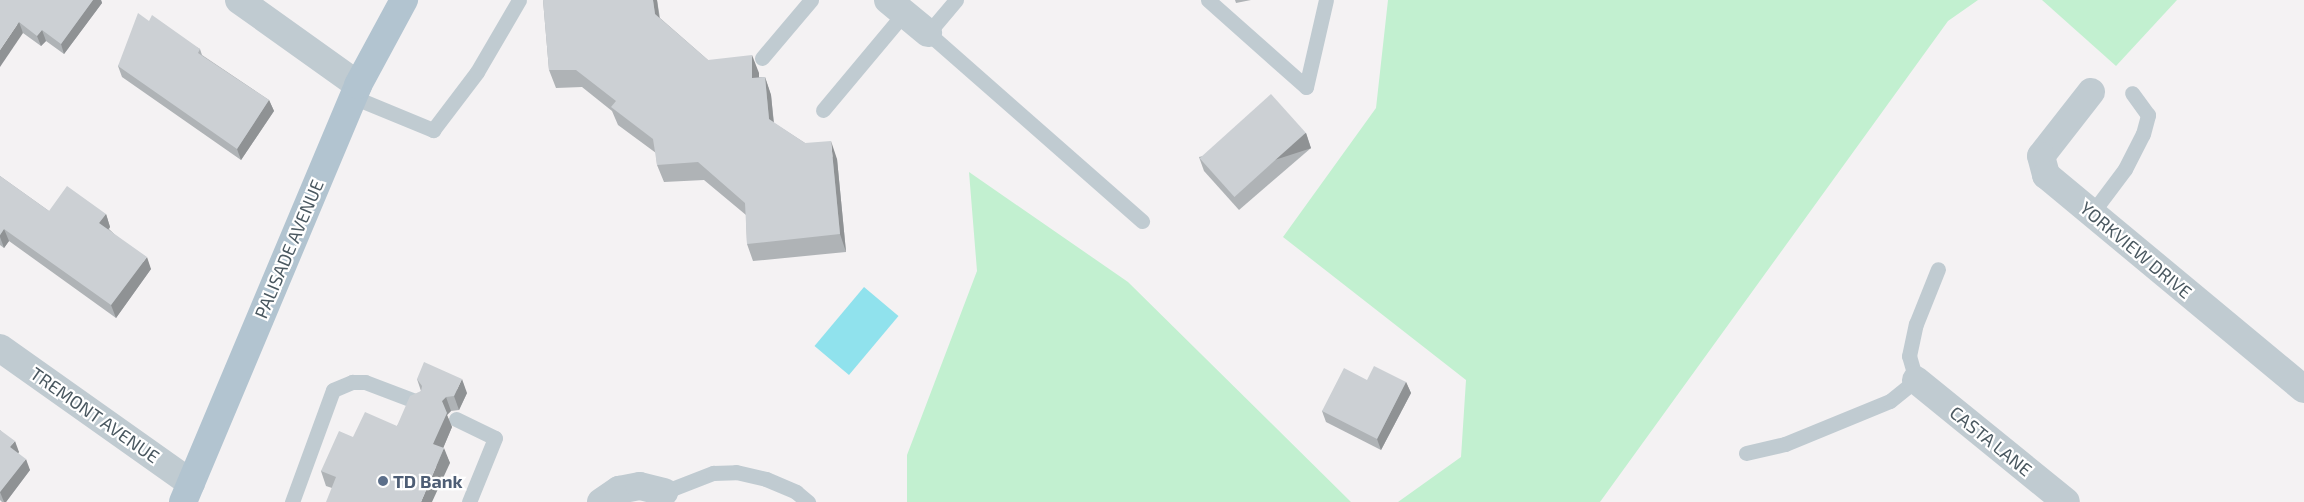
<!DOCTYPE html>
<html>
<head>
<meta charset="utf-8">
<style>
  body { margin:0 }
  #map { position:relative; width:2304px; height:502px; overflow:hidden; background:#f4f2f3; font-family:"Exo 2",sans-serif }
  div>[style] { position:absolute }
  .green>* { inset:0; background:#c2f0d0 }
  .water>* { inset:0; background:#90e2ed; transform-origin:0 0 }
  .lane>* { height:15px; margin:-7.5px; padding:0 7.5px; transform-origin:7.5px; border-radius:7.5px; background:#c0cbd1 }
  .street>* { height:28px; margin:-14px; padding:0 14px; transform-origin:14px; border-radius:14px; background:#c0cbd1 }
  .primary>* { height:28px; margin:-14px; padding:0 14px; transform-origin:14px; border-radius:14px; background:#b2c4d0 }
  .wall>* { inset:0; background:#afb3b6 }
  .shaded-wall>* { inset:0; background:#8f9294; transform-origin:0 0 }
  .building>* { inset:0; background:#ccd0d4; transform-origin:0 0 }
  .dots>* { width:14px; height:14px; translate:-50% -50%; box-sizing:border-box; border:2px solid #fff; border-radius:50% }
  span { translate:-50% -50%; white-space:nowrap; text-align:center; line-height:1.15; -webkit-text-stroke:4.5px #fff; paint-order:stroke }
  .street-label { font-size:18px; color:#4a5860 }
  .service-label { font-size:18px; color:#4e5e75; font-weight:700 }
  .left { translate:0 -50%; text-align:left }
</style>
</head>
<body>
<div id="map">
  <div class="green">
    <div style="clip-path:polygon(1388px 0,1978px 0,1948px 21px,1600px 502px,1398px 502px,1461px 457px,1466px 380px,1283px 237px,1376px 108px)"></div>
    <div style="clip-path:polygon(2042px 0,2177px 0,2116px 66px)"></div>
    <div style="clip-path:polygon(969px 172px,1128px 282px,1351px 502px,907px 502px,907px 455px,977px 271px)"></div>
  </div>
  <div class="water">
    <div style="left:864px;top:287px;width:45px;height:77px;rotate:40deg"></div>
  </div>
  <div class="lane">
    <div style="left:956px;top:0;width:43px;rotate:130.3deg"></div>
    <div style="left:928px;top:33px;width:285px;rotate:41.3deg"></div>
    <div style="left:1208px;top:0;width:131px;rotate:41.6deg"></div>
    <div style="left:1306px;top:87px;width:89px;rotate:-77.1deg"></div>
    <div style="left:762px;top:58px;width:76px;rotate:-49.8deg"></div>
    <div style="left:353px;top:97px;width:87px;rotate:22.4deg"></div>
    <div style="left:433px;top:130px;width:73px;rotate:-52.8deg"></div>
    <div style="left:477px;top:72px;width:83px;rotate:-59.7deg"></div>
    <div style="left:823px;top:110px;width:126px;rotate:-50.1deg"></div>
    <div style="left:2092px;top:213px;width:55px;rotate:-53.1deg"></div>
    <div style="left:2125px;top:169px;width:39px;rotate:-63deg"></div>
    <div style="left:2143px;top:134px;width:20px;rotate:-75deg"></div>
    <div style="left:2148px;top:115px;width:27px;rotate:-126deg"></div>
    <div style="left:456px;top:419px;width:43px;rotate:26deg"></div>
    <div style="left:495px;top:438px;width:69px;rotate:112.1deg"></div>
    <div style="left:1746px;top:453px;width:40px;rotate:-13deg"></div>
    <div style="left:1785px;top:444px;width:113px;rotate:-22.3deg"></div>
    <div style="left:1890px;top:401px;width:33px;rotate:-39deg"></div>
    <div style="left:1916px;top:380px;width:25px;rotate:-106deg"></div>
    <div style="left:1909px;top:356px;width:33px;rotate:-78deg"></div>
    <div style="left:1916px;top:324px;width:59px;rotate:-68.2deg"></div>
    <div style="left:664px;top:492px;width:53px;rotate:-21.2deg"></div>
    <div style="left:713px;top:473px;width:23px;rotate:-2deg"></div>
    <div style="left:736px;top:472px;width:31px;rotate:13deg"></div>
    <div style="left:766px;top:479px;width:33px;rotate:23deg"></div>
    <div style="left:796px;top:492px;width:16px;rotate:40deg"></div>
    <div style="left:292px;top:502px;width:119px;rotate:-69.9deg"></div>
    <div style="left:333px;top:390px;width:21px;rotate:-23deg"></div>
    <div style="left:352px;top:382px;width:13px"></div>
    <div style="left:365px;top:382px;width:57px;rotate:20.7deg"></div>
  </div>
  <div class="street">
    <div style="left:239px;top:0;width:146px;rotate:35.5deg"></div>
    <div style="left:888px;top:0;width:52px;rotate:39.5deg"></div>
    <div style="left:2091px;top:92px;width:81px;rotate:128deg"></div>
    <div style="left:2041px;top:156px;width:20px;rotate:75deg"></div>
    <div style="left:2046px;top:175px;width:335px;rotate:39.7deg"></div>
    <div style="left:0;top:348px;width:234px;rotate:35.3deg"></div>
    <div style="left:1916px;top:380px;width:193px;rotate:39.1deg"></div>
    <div style="left:601px;top:502px;width:22px;rotate:-34deg"></div>
    <div style="left:619px;top:490px;width:21px;rotate:-11deg"></div>
    <div style="left:640px;top:486px;width:25px;rotate:14deg"></div>
  </div>
  <div class="primary">
    <div style="left:183px;top:502px;width:452px;rotate:-67.2deg"></div>
    <div style="left:358px;top:85px;width:97px;rotate:-61.6deg"></div>
  </div>
  <div class="wall">
    <div style="clip-path:polygon(0 0,101px 0,102px 3px,64px 54px,46px 41px,41px 46px,23px 33px)"></div>
    <div style="clip-path:polygon(543px 0,657px 0,660px 18px,708px 60px,759px 73px,759px 77px,765px 77px,771px 95px,774px 123px,805px 143px,837px 159px,846px 252px,753px 261px,747px 244px,746px 215px,704px 180px,664px 182px,657px 165px,656px 153px,618px 125px,612px 111px,582px 87px,556px 88px,549px 70px)"></div>
    <div style="clip-path:polygon(1235px 0,1251px 0,1236px 3px)"></div>
    <div style="clip-path:polygon(149px 21px,200px 49px,202px 55px,269px 100px,274px 111px,241px 160px,122px 77px,118px 66px)"></div>
    <div style="clip-path:polygon(1306px 133px,1311px 148px,1239px 210px,1204px 171px,1199px 157px)"></div>
    <div style="clip-path:polygon(0 176px,49px 211px,106px 214px,110px 227px,109px 229px,151px 269px,116px 318px,9px 241px,4px 248px,0 245px)"></div>
    <div style="clip-path:polygon(417px 379px,467px 393px,459px 410px,451px 411px,447px 415px,452px 427px,443px 448px,450px 463px,332px 488px,326px 486px,321px 471px,353px 437px,397px 426px,421px 391px)"></div>
    <div style="clip-path:polygon(1367px 380px,1406px 382px,1411px 393px,1381px 450px,1326px 422px,1322px 411px)"></div>
    <div style="clip-path:polygon(0 430px,19px 452px,18px 453px,30px 470px,6px 502px,2px 502px,0 500px)"></div>
  </div>
  <div class="shaded-wall">
    <div style="clip-path:polygon(93px 0,101px 0,102px 3px,64px 54px,61px 44px)"></div>
    <div style="clip-path:polygon(653px 0,657px 0,661px 32px,655px 14px)"></div>
    <div style="clip-path:polygon(19px 22px,23px 33px,0 67px,0 50px)"></div>
    <div style="clip-path:polygon(42px 30px,46px 41px,41px 46px,37px 36px)"></div>
    <div style="clip-path:polygon(752px 55px,759px 73px,759px 95px,752px 78px)"></div>
    <div style="clip-path:polygon(765px 77px,771px 95px,775px 137px,769px 119px)"></div>
    <div style="clip-path:polygon(269px 100px,274px 111px,241px 160px,237px 149px)"></div>
    <div style="left:1306px;top:133px;width:16px;height:96px;rotate:72deg"></div>
    <div style="clip-path:polygon(831px 141px,837px 159px,846px 252px,840px 234px)"></div>
    <div style="clip-path:polygon(106px 214px,110px 227px,104px 235px,99px 223px)"></div>
    <div style="clip-path:polygon(4px 229px,9px 241px,4px 248px,0 237px,0 235px)"></div>
    <div style="clip-path:polygon(147px 257px,151px 269px,116px 318px,111px 305px)"></div>
    <div style="clip-path:polygon(462px 379px,467px 393px,459px 410px,454px 396px)"></div>
    <div style="clip-path:polygon(1406px 382px,1411px 393px,1381px 450px,1377px 439px)"></div>
    <div style="clip-path:polygon(446px 397px,451px 411px,447px 415px,452px 427px,439px 458px,433px 444px,442px 401px)"></div>
    <div style="clip-path:polygon(15px 441px,19px 452px,14px 458px,10px 447px)"></div>
    <div style="clip-path:polygon(444px 448px,450px 463px,432px 502px,421px 502px)"></div>
    <div style="clip-path:polygon(26px 459px,30px 470px,6px 502px,4px 502px,0 492px)"></div>
  </div>
  <div class="building">
    <div style="clip-path:polygon(0 0,93px 0,61px 44px,42px 30px,37px 36px,19px 22px,0 50px)"></div>
    <div style="clip-path:polygon(543px 0,653px 0,655px 14px,708px 60px,752px 55px,752px 78px,765px 77px,769px 119px,805px 143px,831px 141px,840px 234px,747px 244px,745px 203px,698px 162px,657px 165px,653px 139px,611px 107px,616px 101px,576px 70px,549px 70px)"></div>
    <div style="clip-path:polygon(138px 13px,149px 21px,152px 15px,200px 49px,198px 53px,269px 100px,237px 149px,118px 66px)"></div>
    <div style="left:1271px;top:94px;width:52px;height:96px;rotate:48deg"></div>
    <div style="clip-path:polygon(0 176px,49px 211px,67px 186px,106px 214px,99px 223px,147px 257px,111px 305px,4px 229px,0 235px)"></div>
    <div style="clip-path:polygon(424px 362px,462px 379px,454px 396px,446px 397px,442px 401px,447px 413px,433px 444px,444px 448px,421px 502px,326px 502px,336px 477px,321px 471px,339px 431px,353px 437px,365px 412px,397px 426px,410px 396px,421px 391px,422px 386px,417px 379px)"></div>
    <div style="clip-path:polygon(1374px 366px,1406px 382px,1377px 439px,1322px 411px,1344px 368px,1367px 380px)"></div>
    <div style="clip-path:polygon(0 430px,15px 441px,10px 447px,26px 459px,0 492px)"></div>
  </div>
  <div class="dots">
    <div style="left:383px;top:481px;background:#5c6f8a"></div>
  </div>
  <div class="street-label">
    <span style="left:289px;top:249px;rotate:-67deg">PALISADE AVENUE</span>
    <span style="left:2136px;top:250px;rotate:40deg">YORKVIEW DRIVE</span>
    <span style="left:95px;top:415px;rotate:35deg">TREMONT AVENUE</span>
    <span style="left:1991px;top:441px;rotate:39deg">CASTA LANE</span>
  </div>
  <div class="service-label">
    <span class="left" style="left:393px;top:481px">TD Bank</span>
  </div>
</div>
</body>
</html>
